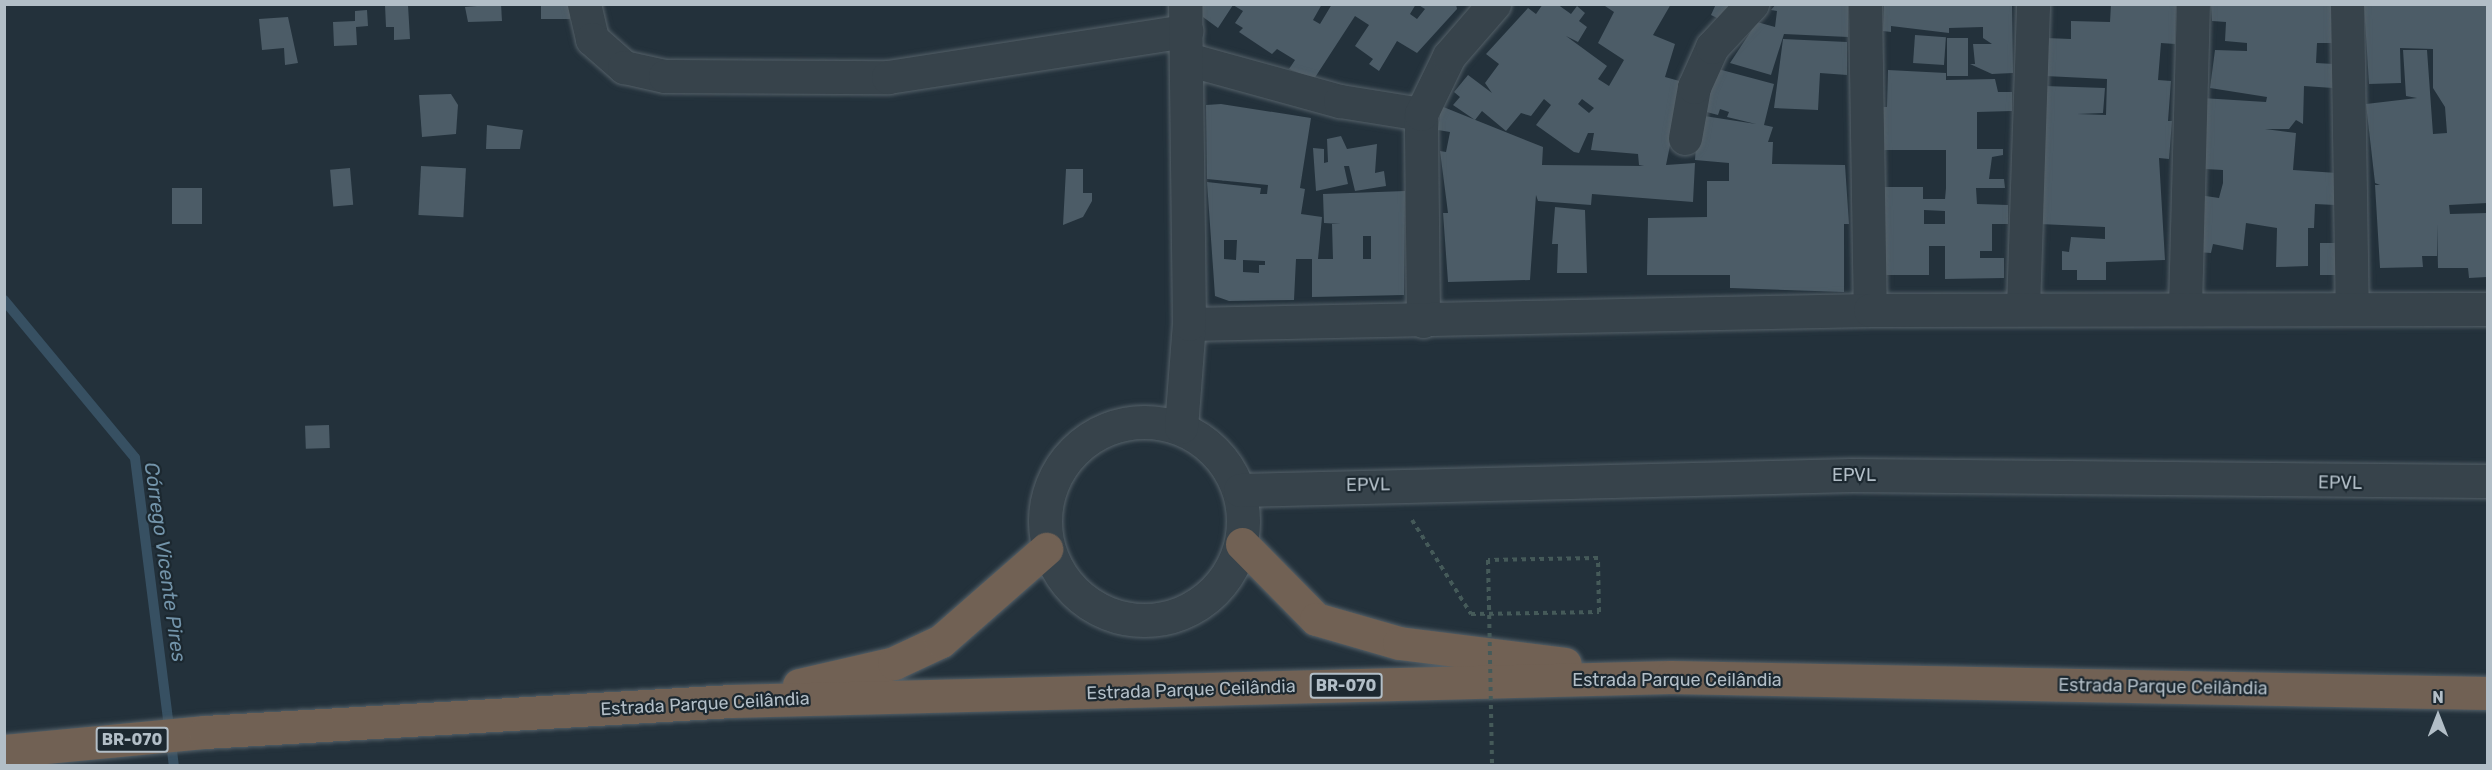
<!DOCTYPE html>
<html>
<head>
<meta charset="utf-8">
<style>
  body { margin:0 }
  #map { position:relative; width:2492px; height:770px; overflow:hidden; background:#23313b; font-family:Rubik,sans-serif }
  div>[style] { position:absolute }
  .stream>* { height:10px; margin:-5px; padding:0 5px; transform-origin:5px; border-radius:5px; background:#375062 }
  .building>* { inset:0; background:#4c5c67; transform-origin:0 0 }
  .path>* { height:4px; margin-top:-2px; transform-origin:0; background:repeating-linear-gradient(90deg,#455a59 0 4.5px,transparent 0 9px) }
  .roads { filter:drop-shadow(0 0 2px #556169) drop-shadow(0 0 2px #556169) }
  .minor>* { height:33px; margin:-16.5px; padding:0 16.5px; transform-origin:16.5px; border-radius:16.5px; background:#37434b }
  .minor>.ring { margin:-16.5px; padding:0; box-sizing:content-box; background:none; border:33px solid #37434b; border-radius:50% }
  .highway>* { height:33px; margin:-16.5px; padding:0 16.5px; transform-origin:16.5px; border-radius:16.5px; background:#716154 }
  .path-bridge>* { height:4px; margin-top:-2px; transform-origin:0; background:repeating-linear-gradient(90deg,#455a59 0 4.5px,transparent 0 9px) }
  span { translate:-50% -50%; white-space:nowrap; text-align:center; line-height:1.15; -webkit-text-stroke:4.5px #1c2830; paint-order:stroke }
  .shield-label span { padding:2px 4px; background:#1c2830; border:2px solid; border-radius:4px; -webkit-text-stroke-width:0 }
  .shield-label { font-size:16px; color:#b2bec7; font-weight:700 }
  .street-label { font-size:18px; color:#b2bec7 }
  .water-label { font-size:20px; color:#7394aa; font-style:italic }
  .frame { position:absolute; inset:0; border:6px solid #b2bec7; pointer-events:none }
  .north { position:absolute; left:2408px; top:686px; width:60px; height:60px; -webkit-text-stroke:4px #1c2830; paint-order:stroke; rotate:0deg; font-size:16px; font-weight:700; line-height:24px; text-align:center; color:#b2bec7 }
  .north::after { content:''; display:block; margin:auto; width:21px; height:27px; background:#b2bec7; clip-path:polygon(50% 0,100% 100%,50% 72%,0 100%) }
</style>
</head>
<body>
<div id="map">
  <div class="stream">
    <div style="left:4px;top:300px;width:205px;rotate:50.3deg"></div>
    <div style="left:135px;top:458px;width:310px;rotate:82.8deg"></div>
  </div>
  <div class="building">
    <div style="clip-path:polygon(501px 4px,502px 21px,468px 22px,465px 7px)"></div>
    <div style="left:541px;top:4px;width:29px;height:15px"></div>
    <div style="clip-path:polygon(1203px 4px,1322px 4px,1313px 20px,1320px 24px,1332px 4px,1416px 4px,1410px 14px,1417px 19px,1425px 9px,1417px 4px,1456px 4px,1457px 9px,1417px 53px,1397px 41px,1379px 71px,1369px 64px,1373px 59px,1355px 46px,1369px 25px,1355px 16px,1314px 79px,1289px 69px,1295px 60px,1277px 49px,1272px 54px,1239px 32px,1243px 28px,1235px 23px,1243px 11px,1233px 5px,1218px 28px,1203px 17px)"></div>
    <div style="clip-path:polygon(evenodd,1543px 4px,1557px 4px,1571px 14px,1577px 6px,1585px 13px,1579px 21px,1587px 27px,1578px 42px,1566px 36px,1607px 66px,1598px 79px,1609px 86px,1624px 60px,1598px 43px,1614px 12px,1602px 4px,1671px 4px,1653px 35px,1675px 44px,1665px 77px,1683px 82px,1666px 165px,1695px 163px,1693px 202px,1592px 194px,1591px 205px,1538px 201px,1536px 195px,1530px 280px,1448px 282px,1443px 213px,1448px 213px,1440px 151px,1446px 152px,1450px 132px,1438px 130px,1441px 106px,1478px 121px,1543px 147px,1542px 165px,1644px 166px,1639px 165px,1638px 154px,1591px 150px,1594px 133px,1588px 133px,1579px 153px,1574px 152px,1536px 125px,1551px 105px,1544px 99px,1531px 116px,1521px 113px,1506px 131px,1482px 111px,1475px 120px,1453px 105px,1460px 97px,1454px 92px,1468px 75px,1492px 93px,1485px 83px,1499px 64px,1486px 54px,1528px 8px,1536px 14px,1543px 4px,1582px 99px,1594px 108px,1589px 113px,1578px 104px,1582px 99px)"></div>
    <div style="clip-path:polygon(1716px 4px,1740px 4px,1719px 19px,1711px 15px)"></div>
    <div style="clip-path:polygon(1776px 4px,1848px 4px,1848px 37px,1784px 34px,1771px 75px,1730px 63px,1757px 22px,1775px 27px,1777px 11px,1771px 10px)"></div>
    <div style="clip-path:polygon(1884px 4px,2012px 4px,2013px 73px,1992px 74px,1970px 64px,1975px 64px,1973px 44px,1992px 44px,1983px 38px,1983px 27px,1949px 28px,1949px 33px,1891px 26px,1891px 32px,1883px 31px)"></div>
    <div style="clip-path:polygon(2111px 4px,2176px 4px,2175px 44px,2161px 43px,2158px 80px,2171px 81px,2168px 121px,2172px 121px,2169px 159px,2159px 158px,2165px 260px,2106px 262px,2106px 280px,2077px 280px,2077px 270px,2062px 270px,2062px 251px,2069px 252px,2071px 237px,2105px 239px,2105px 227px,2040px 224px,2045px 86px,2105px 88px,2103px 113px,2077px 114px,2106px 115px,2107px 79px,2045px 76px,2046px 38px,2071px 39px,2071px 21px,2110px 22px)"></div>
    <div style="clip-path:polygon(2211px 4px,2336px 4px,2336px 43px,2317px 43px,2316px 63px,2334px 64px,2333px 88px,2304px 86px,2303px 124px,2296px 120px,2289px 129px,2265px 129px,2296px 133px,2293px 170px,2337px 173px,2335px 205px,2315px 204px,2314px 228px,2308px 228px,2308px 266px,2276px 267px,2277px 228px,2246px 223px,2243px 250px,2213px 244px,2211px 253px,2197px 252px,2199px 195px,2219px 198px,2223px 183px,2223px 170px,2205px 169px,2202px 98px,2266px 102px,2267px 97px,2210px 88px,2215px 50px,2247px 51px,2247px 43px,2225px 41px,2226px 22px,2212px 21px)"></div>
    <div style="clip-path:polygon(2364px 4px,2487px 4px,2487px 203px,2449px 205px,2450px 214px,2487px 213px,2487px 277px,2469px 278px,2468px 268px,2438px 268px,2437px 224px,2437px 256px,2422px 256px,2423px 267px,2380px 268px,2375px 185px,2380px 185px,2375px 183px,2366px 104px,2417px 98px,2406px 96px,2403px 50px,2427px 50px,2433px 134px,2447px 133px,2445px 107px,2433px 88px,2433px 49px,2400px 48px,2401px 83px,2369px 84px)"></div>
    <div style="clip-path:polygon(385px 5px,408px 5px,410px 39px,394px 40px,394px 27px,386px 27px)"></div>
    <div style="clip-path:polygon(367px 10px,368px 26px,356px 27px,357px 45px,334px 46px,333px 22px,355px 21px,355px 11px)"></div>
    <div style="clip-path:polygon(288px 17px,298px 63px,285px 65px,284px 48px,262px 50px,259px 19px)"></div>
    <div style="left:1915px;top:35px;width:31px;height:28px;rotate:4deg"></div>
    <div style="left:1947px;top:38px;width:21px;height:38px"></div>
    <div style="clip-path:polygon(1783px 39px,1847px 42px,1847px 75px,1820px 73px,1818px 110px,1774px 108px)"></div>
    <div style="clip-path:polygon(1718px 69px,1774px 84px,1764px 125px,1773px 127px,1768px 142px,1773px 142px,1772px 164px,1845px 165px,1849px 224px,1844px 224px,1844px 292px,1730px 288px,1730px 275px,1647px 275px,1648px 218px,1707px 217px,1707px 181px,1729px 181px,1729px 163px,1695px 160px,1698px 115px,1756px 124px,1727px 117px,1729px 112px,1720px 109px,1718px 115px,1699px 110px)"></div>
    <div style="clip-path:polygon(evenodd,1888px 70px,1946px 73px,1946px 80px,1995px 79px,1998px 92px,2012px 92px,2012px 111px,1977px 112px,1977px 149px,2003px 149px,2003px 155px,1992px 157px,1989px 179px,2004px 179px,2005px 188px,1976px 188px,1977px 204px,2008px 205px,2008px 224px,1992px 224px,1992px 251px,1980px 251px,1980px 258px,2004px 258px,2004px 278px,1945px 279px,1945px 246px,1929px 246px,1929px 275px,1881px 275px,1882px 187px,1923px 187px,1923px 199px,1945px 199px,1946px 188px,1946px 150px,1882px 150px,1880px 107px,1887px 107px,1888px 70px,1924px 210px,1945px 211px,1945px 224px,1924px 224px,1924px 210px)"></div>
    <div style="clip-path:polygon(451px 94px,458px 105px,456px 134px,422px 137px,419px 95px)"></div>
    <div style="clip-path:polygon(evenodd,1221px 104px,1311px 118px,1300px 188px,1305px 189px,1301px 214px,1322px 217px,1318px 259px,1333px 259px,1332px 224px,1341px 224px,1324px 223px,1323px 194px,1405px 191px,1404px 295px,1312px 297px,1312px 259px,1296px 259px,1294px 300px,1229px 301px,1215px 296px,1207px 182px,1261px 188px,1260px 194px,1267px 194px,1268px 185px,1207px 179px,1206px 105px,1221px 104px,1363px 236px,1371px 236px,1371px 259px,1363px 259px,1363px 236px,1221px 104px,1224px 240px,1237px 240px,1236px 260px,1224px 259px,1224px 240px,1221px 104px,1243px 260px,1265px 261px,1265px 265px,1259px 265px,1259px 273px,1243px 272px,1243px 260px)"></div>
    <div style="clip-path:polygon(487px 125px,523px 130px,520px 149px,486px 149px)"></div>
    <div style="clip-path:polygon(1341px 136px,1347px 149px,1377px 144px,1375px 173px,1384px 171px,1386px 186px,1355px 191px,1349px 166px,1344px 166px,1348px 184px,1316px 191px,1313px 148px,1324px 149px,1324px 163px,1328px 162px,1327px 139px)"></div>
    <div style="left:421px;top:166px;width:45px;height:49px;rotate:3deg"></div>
    <div style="left:350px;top:168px;width:37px;height:20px;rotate:85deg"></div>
    <div style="clip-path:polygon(1066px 169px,1083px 169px,1083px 193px,1092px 193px,1092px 201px,1083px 217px,1063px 225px)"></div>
    <div style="left:172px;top:188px;width:30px;height:36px"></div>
    <div style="clip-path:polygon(1555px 207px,1585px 210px,1587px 273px,1557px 273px,1558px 244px,1552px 244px)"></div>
    <div style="left:2320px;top:243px;width:19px;height:32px"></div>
    <div style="left:329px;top:425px;width:23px;height:24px;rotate:88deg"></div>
  </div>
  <div class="path">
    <div style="left:1412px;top:520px;width:111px;rotate:57.9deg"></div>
    <div style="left:1471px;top:614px;width:128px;rotate:-0.9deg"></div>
    <div style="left:1599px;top:612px;width:54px;rotate:-91.1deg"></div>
    <div style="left:1598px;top:558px;width:110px;rotate:179deg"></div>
    <div style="left:1488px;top:560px;width:46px;rotate:88.8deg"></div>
  </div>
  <div class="roads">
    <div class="minor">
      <div style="left:584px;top:4px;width:36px;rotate:77deg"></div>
      <div style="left:592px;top:39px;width:43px;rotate:41.2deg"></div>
      <div style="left:624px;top:67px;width:42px;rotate:12.4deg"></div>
      <div style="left:665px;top:76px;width:223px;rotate:0.3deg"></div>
      <div style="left:888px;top:77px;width:302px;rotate:-8.8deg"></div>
      <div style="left:1865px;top:4px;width:306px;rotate:89.1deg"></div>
      <div style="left:2347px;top:4px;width:304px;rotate:89.1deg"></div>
      <div style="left:1187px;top:59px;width:159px;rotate:15.4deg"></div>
      <div style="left:1340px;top:101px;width:82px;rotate:9.1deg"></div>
      <div style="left:1685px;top:138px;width:52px;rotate:-80deg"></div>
      <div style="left:1694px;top:87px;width:44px;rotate:-65.8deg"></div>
      <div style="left:1712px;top:47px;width:59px;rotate:-47.1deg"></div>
      <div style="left:2185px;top:307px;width:303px;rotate:-88.5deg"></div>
      <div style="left:2023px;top:308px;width:304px;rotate:-88.1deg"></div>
      <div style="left:1423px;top:321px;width:207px;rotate:-90.6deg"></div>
      <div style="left:1421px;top:114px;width:64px;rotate:-64.2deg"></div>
      <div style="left:1449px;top:56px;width:69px;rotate:-49.1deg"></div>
      <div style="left:1189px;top:324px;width:681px;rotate:-1.18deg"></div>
      <div style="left:1870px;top:310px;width:618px;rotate:-0.09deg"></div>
      <div class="ring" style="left:1045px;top:422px;width:165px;height:165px"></div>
      <div style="left:1181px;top:427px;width:103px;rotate:-85.6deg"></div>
      <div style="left:1189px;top:324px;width:320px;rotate:-90.7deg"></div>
      <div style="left:1240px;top:490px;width:612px;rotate:-1.4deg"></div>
      <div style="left:1852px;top:475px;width:636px;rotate:0.54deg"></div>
    </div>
    <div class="highway">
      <div style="left:1242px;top:544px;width:105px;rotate:45.4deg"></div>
      <div style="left:1316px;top:619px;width:86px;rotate:16.1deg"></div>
      <div style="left:1399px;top:643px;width:167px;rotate:7.2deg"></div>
      <div style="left:799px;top:685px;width:98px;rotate:-13deg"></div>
      <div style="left:894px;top:663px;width:52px;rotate:-25.1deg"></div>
      <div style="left:941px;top:641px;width:140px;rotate:-41.2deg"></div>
      <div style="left:4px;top:751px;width:202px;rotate:-5.4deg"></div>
      <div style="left:205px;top:732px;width:527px;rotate:-3.37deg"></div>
      <div style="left:731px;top:701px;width:940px;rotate:-1.46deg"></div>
      <div style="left:1671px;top:677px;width:817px;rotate:1.12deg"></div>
    </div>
  </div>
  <div class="path-bridge">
    <div style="left:1489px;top:606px;width:160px;rotate:88.9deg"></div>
  </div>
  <div class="shield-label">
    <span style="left:1346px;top:686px">BR-070</span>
    <span style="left:132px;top:740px">BR-070</span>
  </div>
  <div class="street-label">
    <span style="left:1854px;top:475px">EPVL</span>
    <span style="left:2340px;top:483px;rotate:1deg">EPVL</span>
    <span style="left:1368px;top:485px;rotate:-1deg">EPVL</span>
    <span style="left:1677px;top:680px">Estrada Parque Ceilândia</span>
    <span style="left:2163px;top:687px;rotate:1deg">Estrada Parque Ceilândia</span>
    <span style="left:1191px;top:690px;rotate:-2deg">Estrada Parque Ceilândia</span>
    <span style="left:705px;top:704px;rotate:-3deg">Estrada Parque Ceilândia</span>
  </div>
  <div class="water-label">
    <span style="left:165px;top:562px;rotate:82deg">Córrego Vicente Pires</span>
  </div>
  <div class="frame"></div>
  <div class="north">N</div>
</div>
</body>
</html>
